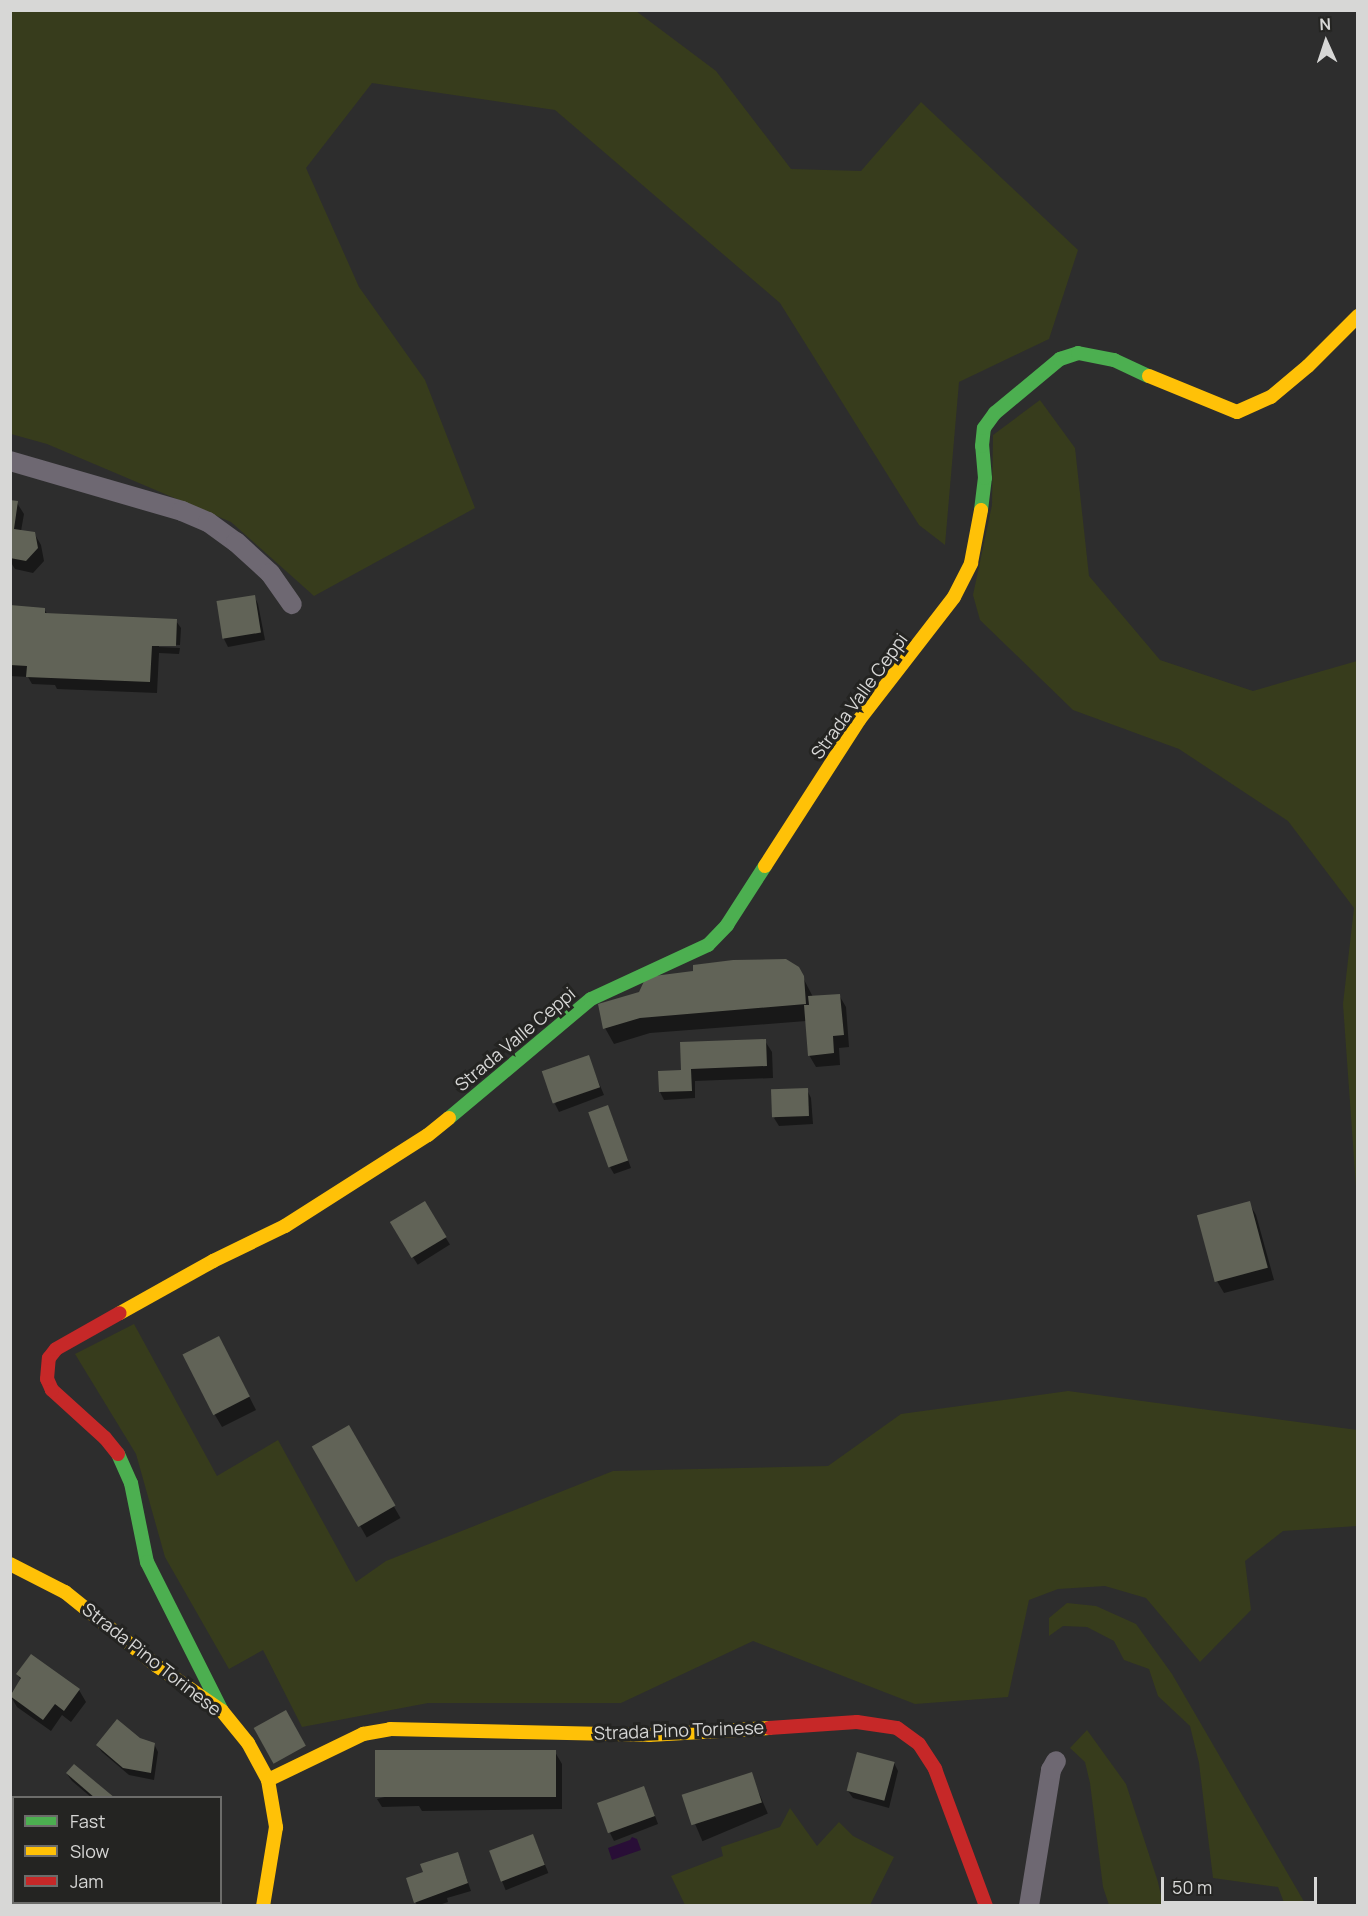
<!DOCTYPE html>
<html>
<head>
<meta charset="utf-8">
<style>
  body { margin:0 }
  #map { position:relative; width:1368px; height:1916px; overflow:hidden; background:#2d2d2d; font-family:Manrope,sans-serif }
  div>[style] { position:absolute }
  .green>* { inset:0; background:#373c1c }
  .water>* { inset:0; background:#290e37 }
  .shadow>* { inset:0; background:#0007; transform-origin:0 0 }
  .building>* { inset:0; background:#616357; transform-origin:0 0 }
  .street>* { height:20px; margin:-10px; padding:0 10px; transform-origin:10px; border-radius:10px; background:#6e6872 }
  .fast>* { height:14px; margin:-7px; padding:0 7px; transform-origin:7px; border-radius:7px; background:#4caf50 }
  .slow>* { height:14px; margin:-7px; padding:0 7px; transform-origin:7px; border-radius:7px; background:#ffc107 }
  .jam>* { height:14px; margin:-7px; padding:0 7px; transform-origin:7px; border-radius:7px; background:#c62828 }
  span { translate:-50% -50%; white-space:nowrap; text-align:center; line-height:1.15; -webkit-text-stroke:6px #242422; paint-order:stroke }
  .street-label { font-size:18px; color:#d7d7d6 }
  .frame { position:absolute; inset:0; border:12px solid #d7d7d6; pointer-events:none }
  .legend { position:absolute; left:12px; top:1796px; width:210px; height:108px; box-sizing:border-box; background:#242422; border:2px solid #6c6c6a; margin:0; padding:8px 10px; list-style:none; font-size:18px; color:#d7d7d6 }
  .legend li { display:flex; align-items:center; gap:12px; height:30px }
  .legend b { width:30px; border:2px solid #6c6c6a }
  .north { position:absolute; left:1296px; top:12px; width:60px; height:60px; -webkit-text-stroke:4px #242422; paint-order:stroke; rotate:357deg; font-size:16px; font-weight:700; line-height:24px; text-align:center; color:#d7d7d6 }
  .north::after { content:''; display:block; margin:auto; width:21px; height:27px; background:#d7d7d6; clip-path:polygon(50% 0,100% 100%,50% 72%,0 100%) }
  .scale { position:absolute; left:1161px; top:1877px; width:156px; height:27px; box-sizing:border-box; border:3px solid #d7d7d6; border-top:0; padding-left:8px; font-size:18px; line-height:21px; white-space:nowrap; color:#d7d7d6; -webkit-text-stroke:4px #242422; paint-order:stroke }
</style>
</head>
<body>
<div id="map">
  <div class="green">
    <div style="clip-path:polygon(10px 11px,636px 11px,716px 71px,791px 169px,861px 171px,921px 102px,1078px 250px,1049px 339px,959px 382px,945px 545px,919px 525px,780px 303px,555px 110px,372px 83px,306px 168px,359px 287px,425px 380px,475px 508px,314px 596px,231px 522px,47px 444px,11px 434px)"></div>
    <div style="clip-path:polygon(1040px 400px,1075px 448px,1089px 576px,1160px 660px,1253px 691px,1357px 661px,1357px 1201px,1343px 1004px,1354px 908px,1288px 821px,1179px 749px,1073px 710px,980px 620px,973px 595px,992px 505px,993px 435px)"></div>
    <div style="clip-path:polygon(134px 1324px,217px 1476px,278px 1440px,356px 1582px,386px 1561px,613px 1471px,828px 1466px,901px 1414px,1068px 1391px,1357px 1430px,1357px 1526px,1283px 1531px,1245px 1561px,1251px 1610px,1200px 1662px,1146px 1598px,1105px 1586px,1058px 1589px,1029px 1600px,1008px 1697px,915px 1704px,753px 1641px,621px 1703px,428px 1703px,302px 1727px,263px 1650px,229px 1669px,165px 1557px,136px 1454px,75px 1354px)"></div>
    <div style="clip-path:polygon(1067px 1603px,1096px 1606px,1136px 1624px,1172px 1674px,1306px 1905px,1285px 1905px,1278px 1887px,1213px 1878px,1199px 1763px,1190px 1726px,1158px 1696px,1149px 1669px,1124px 1660px,1114px 1641px,1087px 1627px,1063px 1626px,1049px 1636px,1049px 1618px)"></div>
    <div style="clip-path:polygon(1087px 1730px,1126px 1784px,1158px 1882px,1163px 1905px,1109px 1905px,1103px 1887px,1090px 1783px,1085px 1762px,1070px 1748px)"></div>
    <div style="clip-path:polygon(790px 1808px,817px 1846px,839px 1822px,853px 1836px,894px 1857px,870px 1905px,685px 1905px,671px 1876px,723px 1856px,721px 1847px,780px 1827px)"></div>
  </div>
  <div class="water">
    <div style="clip-path:polygon(632px 1837px,637px 1839px,641px 1850px,612px 1860px,608px 1848px,630px 1840px)"></div>
  </div>
  <div class="shadow">
    <div style="clip-path:polygon(10px 502px,17px 503px,24px 514px,21px 531px,34px 533px,41px 545px,44px 561px,33px 573px,15px 569px,10px 561px)"></div>
    <div style="clip-path:polygon(254px 596px,258px 604px,265px 640px,228px 647px,224px 639px,217px 603px)"></div>
    <div style="clip-path:polygon(10px 607px,44px 609px,48px 615px,176px 621px,181px 628px,180px 645px,159px 644px,159px 647px,180px 648px,179px 654px,159px 653px,157px 693px,57px 689px,55px 685px,32px 684px,28px 677px,10px 676px)"></div>
    <div style="clip-path:polygon(798px 968px,813px 997px,839px 995px,846px 1007px,849px 1047px,839px 1048px,840px 1065px,816px 1067px,809px 1055px,806px 1021px,650px 1033px,614px 1044px,605px 1028px)"></div>
    <div style="clip-path:polygon(765px 1041px,772px 1052px,773px 1078px,695px 1081px,695px 1098px,664px 1100px,660px 1092px,683px 1071px)"></div>
    <div style="clip-path:polygon(588px 1057px,604px 1095px,559px 1112px,555px 1104px)"></div>
    <div style="clip-path:polygon(807px 1090px,811px 1098px,813px 1124px,779px 1126px,774px 1118px)"></div>
    <div style="clip-path:polygon(608px 1106px,631px 1168px,614px 1174px,610px 1167px)"></div>
    <div style="left:424px;top:1203px;width:49px;height:38px;rotate:58deg"></div>
    <div style="clip-path:polygon(1249px 1203px,1256px 1215px,1274px 1280px,1224px 1293px,1217px 1281px)"></div>
    <div style="clip-path:polygon(225px 1349px,256px 1410px,222px 1427px,215px 1415px)"></div>
    <div style="left:348px;top:1427px;width:105px;height:39px;rotate:60deg"></div>
    <div style="clip-path:polygon(17px 1674px,79px 1690px,86px 1702px,71px 1722px,62px 1715px,51px 1731px,17px 1707px,10px 1695px,21px 1680px)"></div>
    <div style="clip-path:polygon(140px 1739px,154px 1744px,158px 1752px,154px 1780px,129px 1775px,102px 1752px,97px 1745px)"></div>
    <div style="clip-path:polygon(555px 1752px,562px 1764px,562px 1809px,422px 1811px,419px 1806px,382px 1807px,377px 1799px)"></div>
    <div style="clip-path:polygon(894px 1763px,898px 1771px,889px 1808px,853px 1798px,848px 1791px)"></div>
    <div style="clip-path:polygon(67px 1774px,113px 1798px,92px 1798px,72px 1781px)"></div>
    <div style="left:751px;top:1774px;width:43px;height:71px;rotate:67deg"></div>
    <div style="clip-path:polygon(647px 1795px,658px 1824px,614px 1841px,610px 1833px)"></div>
    <div style="left:533px;top:1835px;width:41px;height:46px;rotate:68deg"></div>
    <div style="clip-path:polygon(458px 1854px,471px 1891px,447px 1898px,448px 1902px,436px 1906px,417px 1906px,408px 1879px,425px 1873px)"></div>
  </div>
  <div class="building">
    <div style="clip-path:polygon(10px 500px,18px 501px,14px 529px,35px 532px,38px 548px,26px 561px,10px 558px)"></div>
    <div style="left:255px;top:595px;width:38px;height:39px;rotate:81deg"></div>
    <div style="clip-path:polygon(10px 605px,45px 608px,45px 613px,177px 619px,176px 646px,152px 646px,150px 682px,26px 677px,27px 666px,10px 665px)"></div>
    <div style="clip-path:polygon(786px 959px,799px 967px,804px 976px,806px 1004px,640px 1018px,603px 1029px,598px 1004px,639px 992px,646px 977px,693px 971px,693px 965px,733px 960px)"></div>
    <div style="clip-path:polygon(840px 994px,844px 1035px,833px 1036px,834px 1053px,808px 1056px,804px 1005px,809px 1005px,808px 996px)"></div>
    <div style="clip-path:polygon(766px 1039px,767px 1066px,691px 1069px,692px 1091px,659px 1092px,658px 1071px,681px 1070px,680px 1042px)"></div>
    <div style="left:589px;top:1055px;width:34px;height:50px;rotate:71deg"></div>
    <div style="left:808px;top:1088px;width:28px;height:37px;rotate:88deg"></div>
    <div style="left:608px;top:1105px;width:59px;height:21px;rotate:70deg"></div>
    <div style="left:425px;top:1201px;width:42px;height:41px;rotate:59deg"></div>
    <div style="left:1250px;top:1201px;width:69px;height:55px;rotate:75deg"></div>
    <div style="left:219px;top:1336px;width:68px;height:41px;rotate:63deg"></div>
    <div style="left:349px;top:1425px;width:93px;height:43px;rotate:60deg"></div>
    <div style="clip-path:polygon(31px 1654px,80px 1689px,64px 1711px,55px 1704px,43px 1720px,10px 1696px,21px 1678px,16px 1674px)"></div>
    <div style="left:286px;top:1710px;width:41px;height:37px;rotate:61deg"></div>
    <div style="clip-path:polygon(117px 1719px,140px 1738px,155px 1743px,151px 1773px,123px 1768px,96px 1745px)"></div>
    <div style="left:556px;top:1750px;width:47px;height:181px;rotate:90deg"></div>
    <div style="left:857px;top:1752px;width:39px;height:40px;rotate:15deg"></div>
    <div style="clip-path:polygon(74px 1764px,115px 1798px,95px 1798px,66px 1773px)"></div>
    <div style="left:752px;top:1772px;width:32px;height:74px;rotate:72deg"></div>
    <div style="left:644px;top:1786px;width:32px;height:50px;rotate:70deg"></div>
    <div style="left:533px;top:1834px;width:33px;height:47px;rotate:69deg"></div>
    <div style="clip-path:polygon(458px 1852px,468px 1883px,414px 1903px,406px 1878px,423px 1872px,420px 1864px)"></div>
  </div>
  <div class="street">
    <div style="left:10px;top:461px;width:179px;rotate:16.2deg"></div>
    <div style="left:182px;top:511px;width:28px;rotate:23deg"></div>
    <div style="left:208px;top:522px;width:34px;rotate:36deg"></div>
    <div style="left:236px;top:542px;width:46px;rotate:42.4deg"></div>
    <div style="left:270px;top:573px;width:38px;rotate:55deg"></div>
    <div style="left:1029px;top:1906px;width:138px;rotate:-80.8deg"></div>
    <div style="left:1051px;top:1770px;width:10px;rotate:-61deg"></div>
  </div>
  <div class="fast">
    <div style="left:981px;top:510px;width:32px;rotate:-83deg"></div>
    <div style="left:985px;top:478px;width:32px;rotate:-95deg"></div>
    <div style="left:982px;top:446px;width:18px;rotate:-84deg"></div>
    <div style="left:984px;top:428px;width:19px;rotate:-54deg"></div>
    <div style="left:995px;top:413px;width:85px;rotate:-39.7deg"></div>
    <div style="left:1060px;top:359px;width:19px;rotate:-18deg"></div>
    <div style="left:1078px;top:353px;width:37px;rotate:11deg"></div>
    <div style="left:1114px;top:360px;width:38px;rotate:25deg"></div>
    <div style="left:449px;top:1118px;width:185px;rotate:-40deg"></div>
    <div style="left:591px;top:999px;width:129px;rotate:-24.8deg"></div>
    <div style="left:708px;top:945px;width:28px;rotate:-46deg"></div>
    <div style="left:727px;top:925px;width:70px;rotate:-57.2deg"></div>
    <div style="left:118px;top:1454px;width:32px;rotate:66deg"></div>
    <div style="left:131px;top:1483px;width:81px;rotate:78.6deg"></div>
    <div style="left:147px;top:1562px;width:167px;rotate:63.3deg"></div>
  </div>
  <div class="slow">
    <div style="left:1149px;top:376px;width:95px;rotate:22.2deg"></div>
    <div style="left:1237px;top:412px;width:37px;rotate:-24deg"></div>
    <div style="left:1271px;top:397px;width:48px;rotate:-40deg"></div>
    <div style="left:1308px;top:366px;width:71px;rotate:-45deg"></div>
    <div style="left:765px;top:866px;width:174px;rotate:-57.2deg"></div>
    <div style="left:859px;top:720px;width:155px;rotate:-52.3deg"></div>
    <div style="left:954px;top:597px;width:38px;rotate:-63deg"></div>
    <div style="left:971px;top:563px;width:54px;rotate:-79.3deg"></div>
    <div style="left:120px;top:1313px;width:107px;rotate:-29.2deg"></div>
    <div style="left:213px;top:1261px;width:80px;rotate:-25.9deg"></div>
    <div style="left:285px;top:1226px;width:169px;rotate:-32.5deg"></div>
    <div style="left:428px;top:1135px;width:27px;rotate:-39deg"></div>
    <div style="left:10px;top:1564px;width:62px;rotate:27deg"></div>
    <div style="left:65px;top:1592px;width:118px;rotate:38.8deg"></div>
    <div style="left:157px;top:1666px;width:79px;rotate:34.7deg"></div>
    <div style="left:222px;top:1711px;width:41px;rotate:50.9deg"></div>
    <div style="left:248px;top:1743px;width:42px;rotate:61.6deg"></div>
    <div style="left:268px;top:1780px;width:48px;rotate:80.3deg"></div>
    <div style="left:276px;top:1827px;width:80px;rotate:99.3deg"></div>
    <div style="left:268px;top:1780px;width:106px;rotate:-25.8deg"></div>
    <div style="left:363px;top:1734px;width:27px;rotate:-10deg"></div>
    <div style="left:390px;top:1729px;width:259px;rotate:1.3deg"></div>
    <div style="left:649px;top:1735px;width:120px;rotate:-3.3deg"></div>
  </div>
  <div class="jam">
    <div style="left:118px;top:1454px;width:21px;rotate:-129deg"></div>
    <div style="left:105px;top:1438px;width:72px;rotate:-137.8deg"></div>
    <div style="left:52px;top:1390px;width:12px;rotate:-114deg"></div>
    <div style="left:47px;top:1379px;width:21px;rotate:-85deg"></div>
    <div style="left:49px;top:1358px;width:11px;rotate:-52deg"></div>
    <div style="left:56px;top:1349px;width:73px;rotate:-29.4deg"></div>
    <div style="left:769px;top:1728px;width:88px;rotate:-3.9deg"></div>
    <div style="left:857px;top:1722px;width:40px;rotate:8.5deg"></div>
    <div style="left:897px;top:1728px;width:27px;rotate:36deg"></div>
    <div style="left:919px;top:1744px;width:30px;rotate:57deg"></div>
    <div style="left:935px;top:1769px;width:146px;rotate:69.6deg"></div>
  </div>
  <div class="street-label">
    <span style="left:859px;top:696px;rotate:-54deg">Strada Valle Ceppi</span>
    <span style="left:515px;top:1039px;rotate:-40deg">Strada Valle Ceppi</span>
    <span style="left:152px;top:1659px;rotate:38deg">Strada Pino Torinese</span>
    <span style="left:679px;top:1730px;rotate:-2deg">Strada Pino Torinese</span>
  </div>
  <div class="frame"></div>
  <ul class="legend">
  <li><b style="height:8px;background:#4caf50"></b>Fast</li>
  <li><b style="height:8px;background:#ffc107"></b>Slow</li>
  <li><b style="height:8px;background:#c62828"></b>Jam</li>
  </ul>
  <div class="north">N</div>
  <div class="scale">50 m</div>
</div>
</body>
</html>
